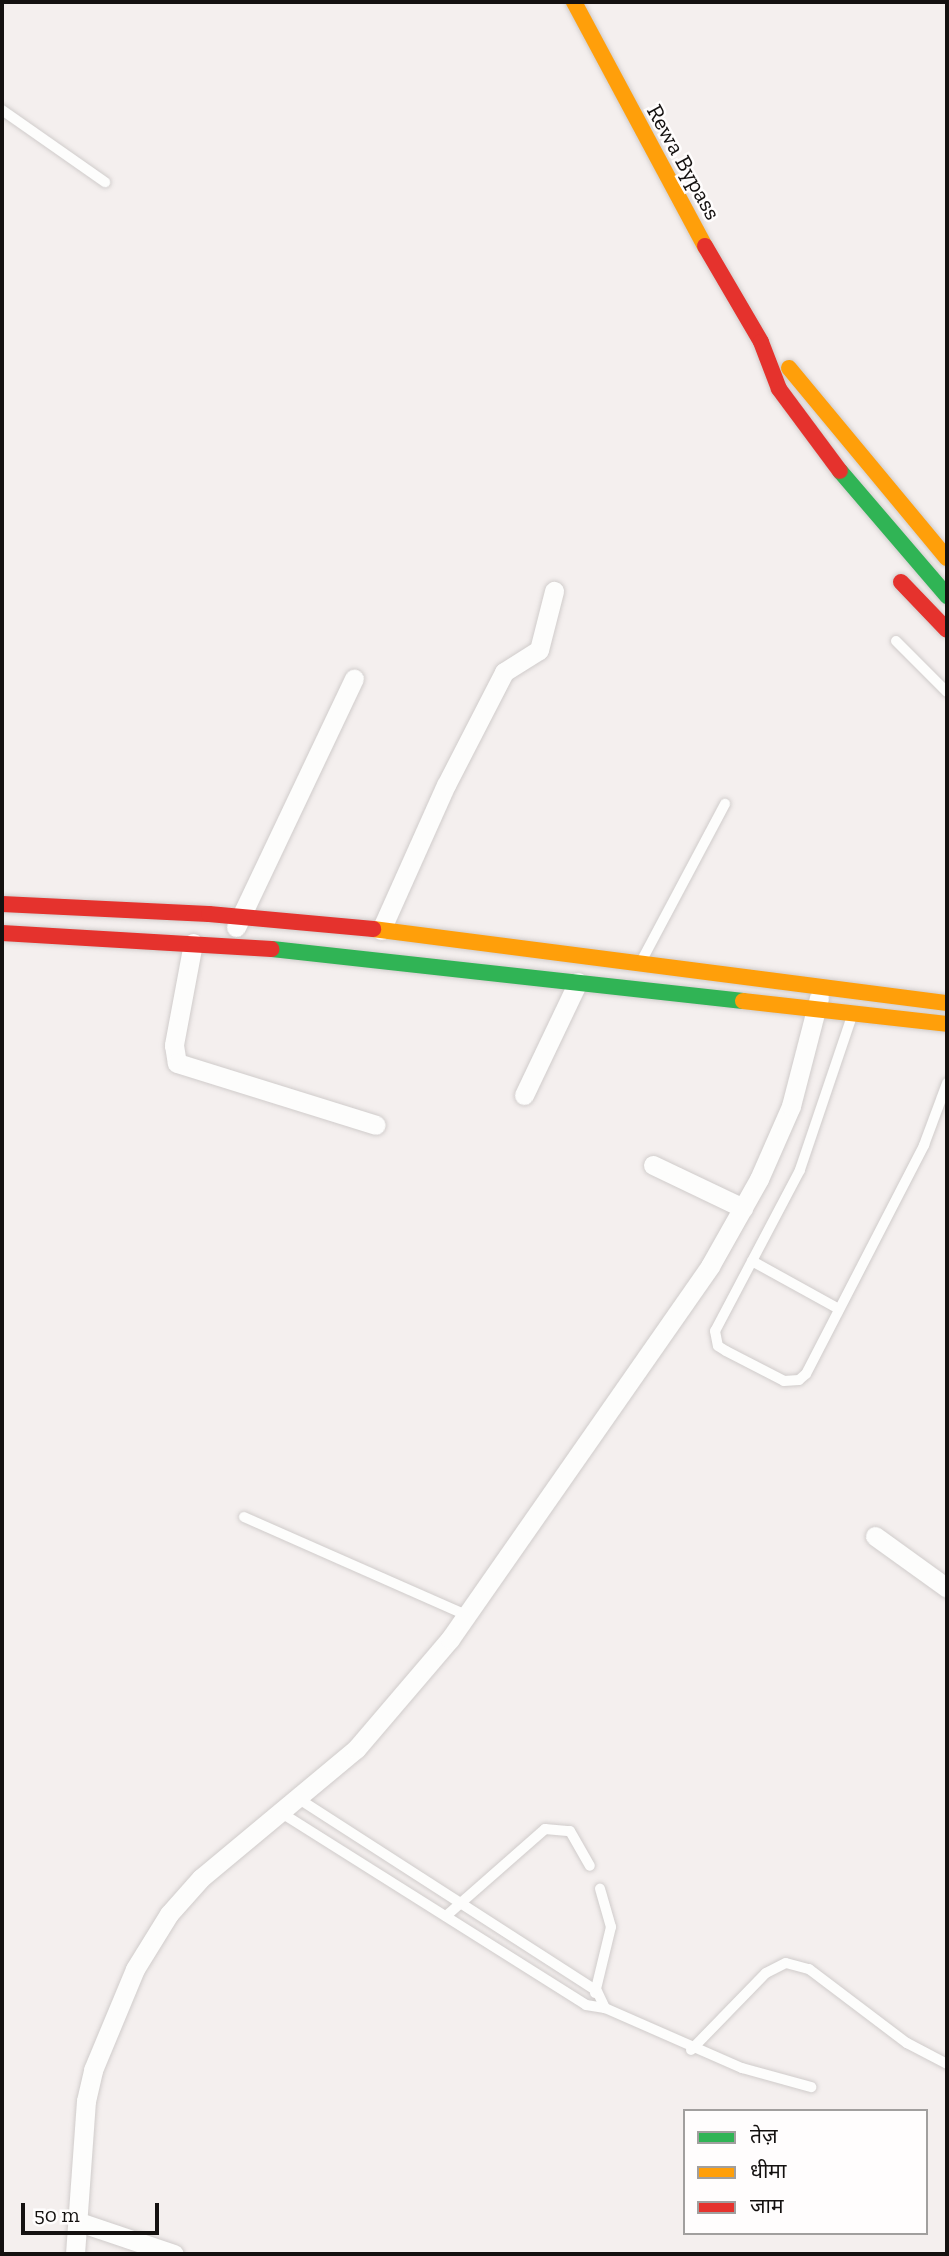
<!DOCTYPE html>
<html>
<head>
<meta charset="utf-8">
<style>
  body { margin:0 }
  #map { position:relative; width:949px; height:2256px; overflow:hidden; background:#f4efee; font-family:"Zilla Slab","Noto Sans Devanagari",serif }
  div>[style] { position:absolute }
  .roads { filter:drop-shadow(0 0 2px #d0cccb) drop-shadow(0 0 2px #d0cccb) }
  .lane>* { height:10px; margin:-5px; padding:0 5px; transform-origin:5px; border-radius:5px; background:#fdfdfc }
  .street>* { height:19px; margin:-9.5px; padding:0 9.5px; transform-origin:9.5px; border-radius:9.5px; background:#fdfdfc }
  .fast>* { height:16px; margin:-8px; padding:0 8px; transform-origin:8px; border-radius:8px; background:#30b455 }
  .slow>* { height:16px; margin:-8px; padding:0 8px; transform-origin:8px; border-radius:8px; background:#ff9f0a }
  .jam>* { height:16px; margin:-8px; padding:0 8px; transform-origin:8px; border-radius:8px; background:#e5322d }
  span { translate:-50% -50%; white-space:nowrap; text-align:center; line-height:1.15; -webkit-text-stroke:5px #fffdfd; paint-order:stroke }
  .street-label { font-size:23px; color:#141110 }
  .frame { position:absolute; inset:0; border:4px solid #141110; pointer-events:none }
  .legend { position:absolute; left:683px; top:2109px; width:245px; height:126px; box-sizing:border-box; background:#fffdfd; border:2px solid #a19f9e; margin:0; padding:9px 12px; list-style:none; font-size:21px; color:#141110 }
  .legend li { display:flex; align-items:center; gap:14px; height:35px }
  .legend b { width:35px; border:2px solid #a19f9e }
  .scale { position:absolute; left:21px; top:2203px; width:138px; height:32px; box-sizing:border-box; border:4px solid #141110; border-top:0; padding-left:9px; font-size:21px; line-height:24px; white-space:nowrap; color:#141110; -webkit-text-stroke:5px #fffdfd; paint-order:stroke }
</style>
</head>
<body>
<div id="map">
  <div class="roads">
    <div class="lane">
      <div style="left:2px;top:110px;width:126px;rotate:35deg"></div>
      <div style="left:896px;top:641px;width:72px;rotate:45deg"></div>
      <div style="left:642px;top:960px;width:177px;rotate:-62deg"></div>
      <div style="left:852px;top:1016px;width:163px;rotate:108.7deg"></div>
      <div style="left:800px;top:1170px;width:182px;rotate:117.8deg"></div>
      <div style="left:715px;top:1331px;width:15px;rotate:79deg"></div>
      <div style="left:718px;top:1346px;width:9px;rotate:32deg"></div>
      <div style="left:726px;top:1351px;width:65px;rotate:27.3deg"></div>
      <div style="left:784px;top:1381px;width:15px;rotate:-4deg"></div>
      <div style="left:799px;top:1380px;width:9px;rotate:-41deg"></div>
      <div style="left:806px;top:1374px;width:258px;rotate:-62.7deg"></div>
      <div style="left:924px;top:1145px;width:66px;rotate:-69.6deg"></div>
      <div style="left:752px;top:1261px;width:99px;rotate:28.9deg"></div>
      <div style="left:244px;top:1517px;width:243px;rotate:23.8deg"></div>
      <div style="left:299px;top:1799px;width:354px;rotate:32.8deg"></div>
      <div style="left:597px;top:1991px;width:19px;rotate:65deg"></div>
      <div style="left:280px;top:1812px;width:362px;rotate:32.2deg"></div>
      <div style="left:586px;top:2005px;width:19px;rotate:9deg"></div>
      <div style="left:605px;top:2008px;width:150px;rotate:23.7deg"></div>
      <div style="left:742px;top:2068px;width:72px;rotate:15.4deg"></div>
      <div style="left:446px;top:1916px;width:132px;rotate:-41.3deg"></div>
      <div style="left:545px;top:1829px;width:25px;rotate:5deg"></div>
      <div style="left:570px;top:1831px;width:40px;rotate:60.3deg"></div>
      <div style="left:595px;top:1993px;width:68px;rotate:-76.4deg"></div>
      <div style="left:611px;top:1927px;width:40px;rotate:-106deg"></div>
      <div style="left:691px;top:2050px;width:107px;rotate:-45.8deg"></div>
      <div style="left:766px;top:1973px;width:22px;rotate:-27deg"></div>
      <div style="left:786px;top:1963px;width:24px;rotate:15deg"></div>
      <div style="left:809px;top:1969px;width:123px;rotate:37.1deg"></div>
      <div style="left:907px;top:2043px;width:45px;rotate:27.7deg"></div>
    </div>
    <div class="street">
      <div style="left:236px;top:927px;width:275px;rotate:-64.6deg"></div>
      <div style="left:381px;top:930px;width:159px;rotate:-65.9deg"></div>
      <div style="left:446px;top:785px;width:127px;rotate:-62.8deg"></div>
      <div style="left:504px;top:672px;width:41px;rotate:-32.2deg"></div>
      <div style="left:539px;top:650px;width:61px;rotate:-75.7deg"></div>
      <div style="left:193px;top:943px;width:104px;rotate:100.6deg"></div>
      <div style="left:174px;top:1045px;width:18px;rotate:81deg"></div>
      <div style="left:177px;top:1063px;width:208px;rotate:17.3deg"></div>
      <div style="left:524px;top:1095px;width:125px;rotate:-64.5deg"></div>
      <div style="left:653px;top:1165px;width:100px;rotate:25.5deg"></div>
      <div style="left:875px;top:1536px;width:89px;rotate:35.8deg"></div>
      <div style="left:79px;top:2222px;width:100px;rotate:18.6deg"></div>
      <div style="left:75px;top:2254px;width:153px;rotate:-85.9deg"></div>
      <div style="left:86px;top:2101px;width:32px;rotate:-77deg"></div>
      <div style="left:93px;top:2070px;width:109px;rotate:-67.4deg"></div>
      <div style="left:135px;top:1969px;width:65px;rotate:-58.3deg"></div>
      <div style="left:169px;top:1914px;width:48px;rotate:-48.4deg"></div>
      <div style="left:201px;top:1878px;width:202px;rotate:-39.8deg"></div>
      <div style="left:356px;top:1749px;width:145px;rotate:-49.5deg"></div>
      <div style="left:450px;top:1639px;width:455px;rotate:-55.1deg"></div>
      <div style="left:710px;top:1266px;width:100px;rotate:-60.6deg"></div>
      <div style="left:759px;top:1179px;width:80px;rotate:-66.3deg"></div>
      <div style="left:791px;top:1106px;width:112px;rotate:-75.5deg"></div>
    </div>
    <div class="fast">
      <div style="left:840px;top:471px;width:165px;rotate:49.4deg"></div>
      <div style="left:272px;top:949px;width:474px;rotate:6.3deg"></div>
    </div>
    <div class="slow">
      <div style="left:574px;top:2px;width:277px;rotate:61.8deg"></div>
      <div style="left:789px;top:368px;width:247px;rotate:50.3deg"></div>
      <div style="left:373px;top:929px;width:579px;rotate:7.35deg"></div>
      <div style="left:743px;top:1001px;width:205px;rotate:6.4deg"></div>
    </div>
    <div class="jam">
      <div style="left:705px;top:246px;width:111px;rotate:59.7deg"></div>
      <div style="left:761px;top:342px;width:50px;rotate:69deg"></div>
      <div style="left:779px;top:389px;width:102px;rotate:53.4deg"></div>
      <div style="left:901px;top:582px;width:66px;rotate:46.2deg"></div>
      <div style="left:2px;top:904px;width:207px;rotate:2.8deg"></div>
      <div style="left:209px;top:914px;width:165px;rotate:5.2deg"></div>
      <div style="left:2px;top:933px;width:270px;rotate:3.4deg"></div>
    </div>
  </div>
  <div class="street-label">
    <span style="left:684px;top:162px;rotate:61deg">Rewa Bypass</span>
  </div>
  <div class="frame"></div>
  <ul class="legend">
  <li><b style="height:9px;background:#30b455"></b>तेज़</li>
  <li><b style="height:9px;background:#ff9f0a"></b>धीमा</li>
  <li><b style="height:9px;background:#e5322d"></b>जाम</li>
  </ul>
  <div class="scale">50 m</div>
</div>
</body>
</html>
